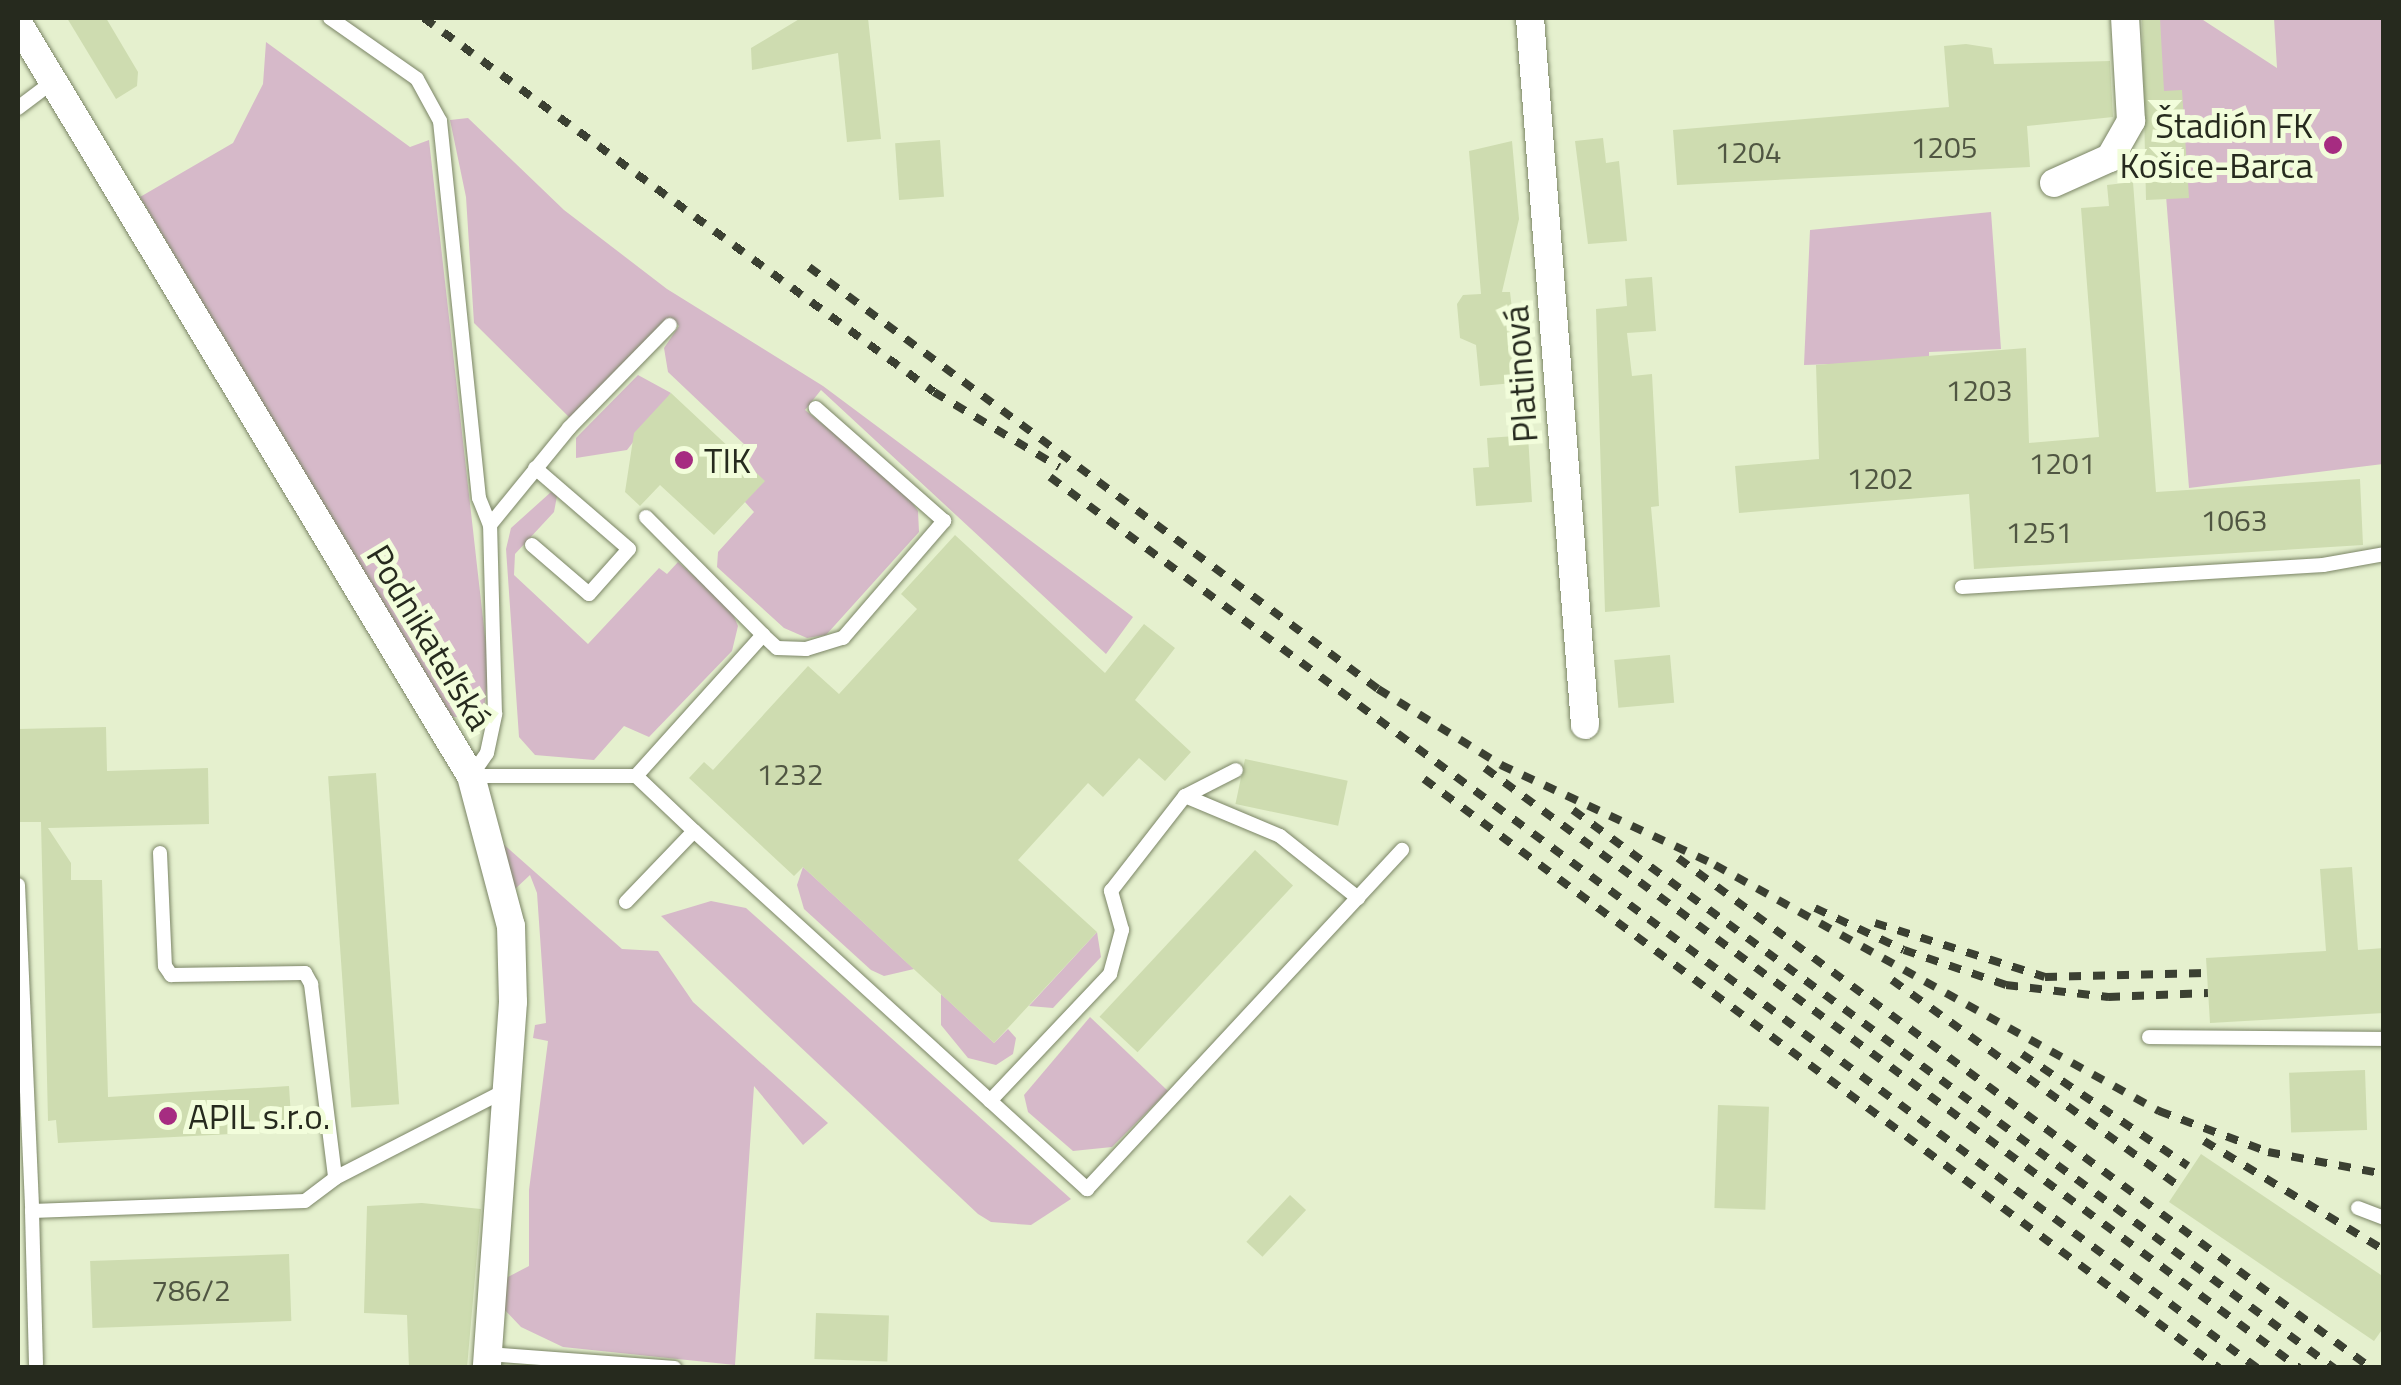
<!DOCTYPE html>
<html>
<head>
<meta charset="utf-8">
<style>
  body { margin:0 }
  #map { position:relative; width:2401px; height:1385px; overflow:hidden; background:#e5f0ce; font-family:"Titillium Web",sans-serif }
  div>[style] { position:absolute }
  .green>* { inset:0; background:#d6b9c9 }
  .building>* { inset:0; background:#cedcb0; transform-origin:0 0 }
  .roads { filter:drop-shadow(0 0 2px #7b8566) drop-shadow(0 0 2px #7b8566) }
  .lane>* { height:14px; margin:-7px; padding:0 7px; transform-origin:7px; border-radius:7px; background:#fff }
  .street>* { height:28px; margin:-14px; padding:0 14px; transform-origin:14px; border-radius:14px; background:#fff }
  .rail>* { height:8px; margin-top:-4px; transform-origin:0; background:repeating-linear-gradient(90deg,#3b4032 0 12px,transparent 0 24px) }
  .dots>* { width:28px; height:28px; translate:-50% -50%; box-sizing:border-box; border:5px solid #f2fddb; border-radius:50% }
  span { translate:-50% -50%; white-space:nowrap; text-align:center; line-height:1.15; -webkit-text-stroke:10px #f2fddb; paint-order:stroke }
  .number-label { font-size:30px; color:#505642 }
  .number-label span { -webkit-text-stroke-width:0 }
  .poi-label { font-size:35px; color:#262a1e }
  .right { translate:-100% -50%; text-align:right }
  .left { translate:0 -50%; text-align:left }
  .street-label { font-size:35px; color:#262a1e }
  .frame { position:absolute; inset:0; border:20px solid #262a1e; pointer-events:none }
</style>
</head>
<body>
<div id="map">
  <div class="green">
    <div style="clip-path:polygon(2152px 18px,2200px 18px,2277px 68px,2274px 18px,2383px 18px,2383px 464px,2189px 488px)"></div>
    <div style="clip-path:polygon(266px 42px,410px 147px,429px 140px,489px 672px,484px 708px,473px 719px,447px 716px,140px 197px,233px 143px,263px 84px)"></div>
    <div style="clip-path:polygon(468px 118px,564px 210px,667px 289px,823px 386px,1133px 617px,1106px 654px,821px 390px,805px 410px,902px 488px,918px 511px,919px 532px,826px 635px,807px 638px,784px 628px,717px 567px,718px 552px,754px 512px,745px 502px,737px 455px,745px 445px,668px 372px,664px 348px,679px 326px,670px 317px,571px 419px,474px 323px,466px 197px,450px 120px)"></div>
    <div style="clip-path:polygon(1991px 212px,2001px 349px,1929px 352px,1929px 361px,1804px 365px,1810px 230px)"></div>
    <div style="clip-path:polygon(638px 375px,671px 393px,627px 450px,576px 458px,576px 438px)"></div>
    <div style="clip-path:polygon(551px 492px,557px 496px,554px 512px,515px 554px,514px 575px,588px 644px,659px 568px,667px 574px,678px 562px,730px 607px,738px 626px,732px 651px,649px 737px,624px 726px,594px 760px,535px 755px,519px 737px,506px 549px,511px 528px)"></div>
    <div style="clip-path:polygon(502px 843px,622px 949px,658px 951px,693px 1002px,828px 1123px,803px 1145px,754px 1086px,735px 1365px,563px 1347px,521px 1327px,503px 1308px,504px 1279px,529px 1266px,529px 1190px,548px 1041px,533px 1038px,535px 1025px,546px 1023px,537px 893px,530px 875px,514px 890px)"></div>
    <div style="clip-path:polygon(803px 867px,914px 969px,884px 976px,871px 970px,804px 909px,797px 885px)"></div>
    <div style="clip-path:polygon(711px 901px,746px 908px,1071px 1199px,1031px 1225px,991px 1222px,978px 1214px,661px 916px)"></div>
    <div style="clip-path:polygon(1097px 932px,1101px 957px,1053px 1008px,1029px 1006px)"></div>
    <div style="clip-path:polygon(941px 994px,994px 1043px,1008px 1029px,1016px 1038px,1013px 1054px,996px 1065px,968px 1058px,941px 1025px)"></div>
    <div style="clip-path:polygon(1090px 1017px,1168px 1091px,1112px 1147px,1073px 1151px,1028px 1112px,1024px 1095px)"></div>
  </div>
  <div class="building">
    <div style="clip-path:polygon(67px 18px,106px 18px,138px 72px,137px 86px,116px 99px)"></div>
    <div style="clip-path:polygon(801px 18px,868px 18px,881px 139px,847px 142px,838px 53px,752px 70px,751px 48px)"></div>
    <div style="clip-path:polygon(2142px 18px,2160px 18px,2164px 91px,2182px 90px,2189px 198px,2146px 200px)"></div>
    <div style="clip-path:polygon(1966px 44px,1992px 48px,1994px 64px,2110px 61px,2113px 117px,2027px 126px,2030px 167px,1677px 185px,1673px 130px,1949px 107px,1944px 46px)"></div>
    <div style="clip-path:polygon(1603px 138px,1606px 163px,1619px 161px,1627px 241px,1588px 244px,1575px 141px)"></div>
    <div style="left:940px;top:140px;width:57px;height:45px;rotate:86deg"></div>
    <div style="clip-path:polygon(1512px 141px,1519px 219px,1502px 292px,1510px 292px,1512px 309px,1519px 309px,1525px 382px,1480px 386px,1476px 345px,1460px 338px,1457px 304px,1463px 295px,1481px 294px,1469px 151px)"></div>
    <div style="clip-path:polygon(2133px 182px,2156px 492px,2360px 479px,2363px 545px,1974px 569px,1969px 494px,1739px 513px,1735px 466px,1819px 459px,1816px 365px,2026px 348px,2029px 443px,2099px 437px,2081px 208px,2109px 206px,2107px 185px)"></div>
    <div style="clip-path:polygon(1652px 277px,1656px 331px,1627px 333px,1632px 376px,1652px 374px,1659px 506px,1651px 507px,1660px 607px,1605px 612px,1596px 309px,1627px 306px,1625px 279px)"></div>
    <div style="clip-path:polygon(671px 393px,765px 481px,714px 535px,660px 485px,640px 506px,625px 492px,634px 433px)"></div>
    <div style="clip-path:polygon(1528px 435px,1532px 502px,1476px 506px,1473px 468px,1489px 467px,1487px 438px)"></div>
    <div style="clip-path:polygon(955px 535px,1105px 673px,1144px 624px,1175px 648px,1135px 700px,1191px 752px,1165px 781px,1139px 758px,1103px 797px,1088px 783px,1018px 860px,1097px 932px,994px 1043px,803px 867px,794px 876px,689px 778px,704px 762px,713px 770px,808px 666px,839px 694px,917px 609px,901px 594px)"></div>
    <div style="left:1670px;top:655px;width:48px;height:56px;rotate:85deg"></div>
    <div style="clip-path:polygon(106px 727px,107px 771px,208px 768px,209px 824px,48px 828px,71px 863px,71px 880px,102px 880px,108px 1097px,289px 1086px,292px 1131px,58px 1143px,56px 1120px,48px 1121px,41px 822px,18px 822px,18px 729px)"></div>
    <div style="left:1245px;top:759px;width:105px;height:46px;rotate:12deg"></div>
    <div style="left:376px;top:773px;width:332px;height:48px;rotate:86deg"></div>
    <div style="left:1255px;top:850px;width:52px;height:228px;rotate:43deg"></div>
    <div style="clip-path:polygon(2352px 867px,2358px 950px,2384px 948px,2384px 1013px,2210px 1023px,2206px 958px,2326px 951px,2320px 869px)"></div>
    <div style="left:2365px;top:1070px;width:60px;height:76px;rotate:88deg"></div>
    <div style="left:1718px;top:1105px;width:51px;height:103px;rotate:2deg"></div>
    <div style="clip-path:polygon(2201px 1154px,2384px 1277px,2384px 1327px,2374px 1341px,2169px 1202px)"></div>
    <div style="left:1290px;top:1195px;width:22px;height:64px;rotate:43deg"></div>
    <div style="clip-path:polygon(422px 1203px,481px 1209px,467px 1368px,409px 1368px,407px 1315px,364px 1313px,367px 1206px)"></div>
    <div style="left:289px;top:1254px;width:67px;height:199px;rotate:88deg"></div>
    <div style="left:816px;top:1313px;width:73px;height:46px;rotate:2deg"></div>
  </div>
  <div class="roads">
    <div class="lane">
      <div style="left:330px;top:18px;width:106px;rotate:35deg"></div>
      <div style="left:417px;top:79px;width:48px;rotate:61.3deg"></div>
      <div style="left:440px;top:121px;width:379px;rotate:84.1deg"></div>
      <div style="left:479px;top:498px;width:29px;rotate:68deg"></div>
      <div style="left:18px;top:108px;width:40px;rotate:-37deg"></div>
      <div style="left:646px;top:517px;width:166px;rotate:45.2deg"></div>
      <div style="left:532px;top:545px;width:75px;rotate:40.7deg"></div>
      <div style="left:589px;top:594px;width:60px;rotate:-48.4deg"></div>
      <div style="left:629px;top:549px;width:124px;rotate:-139.2deg"></div>
      <div style="left:1962px;top:587px;width:362px;rotate:-3.5deg"></div>
      <div style="left:2323px;top:565px;width:62px;rotate:-10.2deg"></div>
      <div style="left:471px;top:776px;width:28px;rotate:-55deg"></div>
      <div style="left:487px;top:753px;width:40px;rotate:-78deg"></div>
      <div style="left:495px;top:714px;width:189px;rotate:-91.5deg"></div>
      <div style="left:490px;top:525px;width:125px;rotate:-50.8deg"></div>
      <div style="left:569px;top:428px;width:144px;rotate:-45.6deg"></div>
      <div style="left:471px;top:776px;width:165px"></div>
      <div style="left:1185px;top:796px;width:57px;rotate:-27deg"></div>
      <div style="left:694px;top:831px;width:532px;rotate:42.33deg"></div>
      <div style="left:1087px;top:1189px;width:463px;rotate:-47.1deg"></div>
      <div style="left:160px;top:853px;width:113px;rotate:87.5deg"></div>
      <div style="left:165px;top:966px;width:11px;rotate:56deg"></div>
      <div style="left:171px;top:975px;width:134px;rotate:-0.9deg"></div>
      <div style="left:305px;top:973px;width:13px;rotate:61deg"></div>
      <div style="left:311px;top:984px;width:195px;rotate:82.9deg"></div>
      <div style="left:335px;top:1178px;width:188px;rotate:-27.2deg"></div>
      <div style="left:18px;top:885px;width:326px;rotate:87.5deg"></div>
      <div style="left:32px;top:1211px;width:273px;rotate:-2.1deg"></div>
      <div style="left:305px;top:1201px;width:38px;rotate:-37deg"></div>
      <div style="left:626px;top:902px;width:98px;rotate:-46.2deg"></div>
      <div style="left:694px;top:831px;width:80px;rotate:-136.5deg"></div>
      <div style="left:636px;top:776px;width:190px;rotate:-48deg"></div>
      <div style="left:763px;top:635px;width:19px;rotate:43deg"></div>
      <div style="left:777px;top:648px;width:29px;rotate:2deg"></div>
      <div style="left:806px;top:649px;width:39px;rotate:-17deg"></div>
      <div style="left:843px;top:638px;width:155px;rotate:-49.2deg"></div>
      <div style="left:944px;top:521px;width:171px;rotate:-138.6deg"></div>
      <div style="left:2149px;top:1037px;width:235px;rotate:0.5deg"></div>
      <div style="left:990px;top:1101px;width:175px;rotate:-46.6deg"></div>
      <div style="left:1110px;top:974px;width:46px;rotate:-74.7deg"></div>
      <div style="left:1122px;top:930px;width:41px;rotate:-105.8deg"></div>
      <div style="left:1111px;top:891px;width:120px;rotate:-52.1deg"></div>
      <div style="left:1185px;top:796px;width:103px;rotate:22.8deg"></div>
      <div style="left:1280px;top:836px;width:100px;rotate:38.5deg"></div>
      <div style="left:2358px;top:1208px;width:28px;rotate:21deg"></div>
      <div style="left:32px;top:1211px;width:153px;rotate:88.5deg"></div>
      <div style="left:488px;top:1354px;width:187px;rotate:4.3deg"></div>
    </div>
    <div class="street">
      <div style="left:1530px;top:18px;width:709px;rotate:85.55deg"></div>
      <div style="left:18px;top:23px;width:879px;rotate:58.97deg"></div>
      <div style="left:471px;top:776px;width:155px;rotate:75.1deg"></div>
      <div style="left:511px;top:926px;width:76px;rotate:88.5deg"></div>
      <div style="left:513px;top:1002px;width:367px;rotate:94.1deg"></div>
      <div style="left:2054px;top:183px;width:61px;rotate:-24.1deg"></div>
      <div style="left:2110px;top:158px;width:43px;rotate:-60.4deg"></div>
      <div style="left:2131px;top:121px;width:103px;rotate:-93.3deg"></div>
    </div>
  </div>
  <div class="rail">
    <div style="left:424px;top:18px;width:632px;rotate:36.25deg"></div>
    <div style="left:934px;top:392px;width:146px;rotate:31deg"></div>
    <div style="left:809px;top:267px;width:708px;rotate:36.56deg"></div>
    <div style="left:1378px;top:689px;width:145px;rotate:31.7deg"></div>
    <div style="left:1501px;top:765px;width:236px;rotate:25deg"></div>
    <div style="left:1715px;top:865px;width:508px;rotate:28.99deg"></div>
    <div style="left:2159px;top:1111px;width:116px;rotate:20.6deg"></div>
    <div style="left:2268px;top:1152px;width:118px;rotate:10.7deg"></div>
    <div style="left:1050px;top:477px;width:1500px;rotate:36.43deg"></div>
    <div style="left:1485px;top:768px;width:1011px;rotate:36.39deg"></div>
    <div style="left:1424px;top:779px;width:989px;rotate:36.53deg"></div>
    <div style="left:1573px;top:810px;width:944px;rotate:36.25deg"></div>
    <div style="left:1678px;top:858px;width:860px;rotate:36.35deg"></div>
    <div style="left:1815px;top:908px;width:98px;rotate:25.3deg"></div>
    <div style="left:1904px;top:950px;width:108px;rotate:18.9deg"></div>
    <div style="left:2006px;top:985px;width:103px;rotate:6.7deg"></div>
    <div style="left:2108px;top:997px;width:100px;rotate:-2.3deg"></div>
    <div style="left:1875px;top:923px;width:178px;rotate:17.6deg"></div>
    <div style="left:2045px;top:977px;width:161px;rotate:-1.4deg"></div>
    <div style="left:1892px;top:980px;width:350px;rotate:35.7deg"></div>
    <div style="left:2022px;top:1054px;width:200px;rotate:34deg"></div>
    <div style="left:2204px;top:1141px;width:210px;rotate:31.2deg"></div>
  </div>
  <div class="dots">
    <div style="left:2333px;top:145px;background:#a62c81"></div>
    <div style="left:684px;top:460px;background:#a62c81"></div>
    <div style="left:168px;top:1116px;background:#a62c81"></div>
  </div>
  <div class="number-label">
    <span style="left:1944px;top:147px">1205</span>
    <span style="left:1748px;top:152px">1204</span>
    <span style="left:1979px;top:390px">1203</span>
    <span style="left:2062px;top:463px">1201</span>
    <span style="left:1880px;top:478px">1202</span>
    <span style="left:2234px;top:520px">1063</span>
    <span style="left:2039px;top:532px">1251</span>
    <span style="left:790px;top:774px">1232</span>
    <span style="left:191px;top:1290px">786/2</span>
  </div>
  <div class="poi-label">
    <span class="right" style="left:2313px;top:145px">Štadión FK<br>Košice-Barca</span>
    <span class="left" style="left:704px;top:460px">TIK</span>
    <span class="left" style="left:188px;top:1116px">APIL s.r.o.</span>
  </div>
  <div class="street-label">
    <span style="left:1520px;top:374px;rotate:-94deg">Platinová</span>
    <span style="left:430px;top:637px;rotate:59deg">Podnikateľská</span>
  </div>
  <div class="frame"></div>
</div>
</body>
</html>
